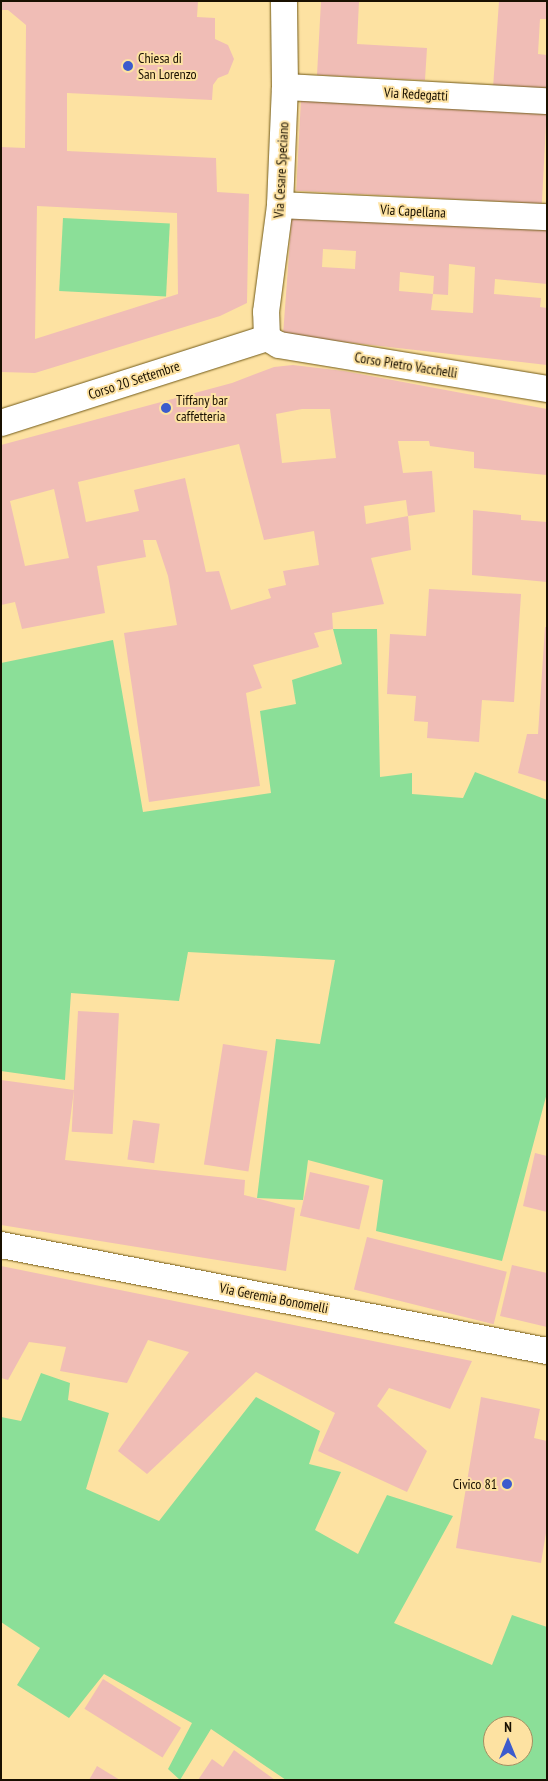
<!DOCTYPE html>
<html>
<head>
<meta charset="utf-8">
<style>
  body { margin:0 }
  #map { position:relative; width:548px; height:1781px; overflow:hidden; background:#fde2a2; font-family:"PT Sans Narrow",sans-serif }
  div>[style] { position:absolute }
  .green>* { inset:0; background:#8bdf98; transform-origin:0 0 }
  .building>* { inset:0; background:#f0bdb6; transform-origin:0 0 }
  .roads { filter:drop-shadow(0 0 1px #725a18) drop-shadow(0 0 1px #725a18) }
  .minor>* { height:26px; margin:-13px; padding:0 13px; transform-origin:13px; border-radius:13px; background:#fff }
  .dots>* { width:14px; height:14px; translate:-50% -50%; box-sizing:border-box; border:2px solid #fde2a2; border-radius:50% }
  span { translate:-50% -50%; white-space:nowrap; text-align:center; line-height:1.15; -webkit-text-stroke:4px #fde2a2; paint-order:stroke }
  .poi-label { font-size:14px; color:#191000 }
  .left { translate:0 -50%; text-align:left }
  .right { translate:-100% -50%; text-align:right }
  .street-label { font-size:14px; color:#191000 }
  .frame { position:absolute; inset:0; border:2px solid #191000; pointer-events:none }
  .north { position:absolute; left:483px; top:1716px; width:50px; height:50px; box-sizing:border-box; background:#fde2a2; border:1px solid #a28e61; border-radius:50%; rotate:0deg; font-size:14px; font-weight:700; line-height:20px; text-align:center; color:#191000 }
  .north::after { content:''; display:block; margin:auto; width:18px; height:22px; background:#3c5bcd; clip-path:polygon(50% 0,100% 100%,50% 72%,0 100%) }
</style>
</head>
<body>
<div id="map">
  <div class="green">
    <div style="left:63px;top:218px;width:107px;height:73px;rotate:3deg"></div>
    <div style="clip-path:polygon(333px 629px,377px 629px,380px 777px,412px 773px,412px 794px,463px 798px,475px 772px,547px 800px,547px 1093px,502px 1261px,376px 1231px,383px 1180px,308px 1160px,303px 1200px,257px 1198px,276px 1039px,320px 1044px,335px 960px,188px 952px,179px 1001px,71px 993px,65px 1080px,1px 1071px,1px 663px,113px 640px,143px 812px,271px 793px,260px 711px,296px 704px,292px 680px,342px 664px)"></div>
    <div style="clip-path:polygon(evenodd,41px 1373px,70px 1383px,68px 1400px,109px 1413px,86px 1489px,159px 1521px,256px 1397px,320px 1431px,309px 1464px,341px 1472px,315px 1530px,358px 1554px,387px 1495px,453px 1516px,394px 1623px,492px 1665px,512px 1615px,547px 1627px,547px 1780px,286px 1780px,211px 1729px,180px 1780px,168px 1769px,192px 1723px,104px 1674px,69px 1718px,17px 1685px,40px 1648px,1px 1622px,1px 1417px,21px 1421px,41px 1373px,493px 1726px,523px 1726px,523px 1756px,493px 1756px,493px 1726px)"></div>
  </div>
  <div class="building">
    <div style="clip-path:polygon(evenodd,1px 1px,198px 1px,197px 17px,215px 18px,215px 39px,228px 45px,234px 59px,228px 74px,218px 78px,213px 85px,212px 100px,67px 93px,67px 151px,216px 158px,217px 192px,249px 194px,247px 303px,220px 316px,35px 373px,1px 372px,1px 147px,25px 148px,26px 25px,8px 10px,1px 10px,1px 1px,37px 206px,177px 213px,178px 294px,35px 339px,37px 206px)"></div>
    <div style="clip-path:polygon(321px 1px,359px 1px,357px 44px,427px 48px,425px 80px,317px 75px)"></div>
    <div style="clip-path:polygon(499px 1px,547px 1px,547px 19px,540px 19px,538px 54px,547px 55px,547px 92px,493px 88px)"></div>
    <div style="left:301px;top:99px;width:246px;height:92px;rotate:3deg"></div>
    <div style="clip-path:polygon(evenodd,292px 213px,547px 228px,547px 284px,495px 279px,494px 294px,541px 298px,540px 307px,547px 308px,547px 365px,283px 335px,292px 213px,323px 249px,356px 251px,355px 269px,322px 267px,323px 249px,292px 213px,449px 264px,475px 267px,473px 313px,431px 310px,433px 294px,448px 295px,449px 264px,292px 213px,400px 272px,434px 276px,433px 294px,399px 291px,400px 272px)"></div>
    <div style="clip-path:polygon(evenodd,293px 365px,344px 371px,547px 409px,547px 475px,474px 468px,474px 452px,430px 446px,429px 441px,398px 441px,403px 473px,432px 471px,435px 512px,408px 516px,406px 500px,364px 506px,366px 524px,408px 516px,411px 550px,371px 558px,384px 604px,332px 613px,333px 629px,314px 633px,319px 647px,253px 665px,262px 688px,246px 693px,260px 786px,149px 802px,124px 633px,177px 625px,168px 576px,156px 540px,143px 540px,146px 557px,97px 566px,105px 613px,22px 629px,15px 602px,1px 605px,1px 445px,232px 383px,274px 367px,293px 365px,302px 409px,330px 409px,336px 458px,282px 463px,276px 414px,302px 409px,293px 365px,239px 444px,264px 540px,314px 531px,319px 565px,283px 571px,286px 585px,268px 589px,271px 598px,231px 610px,219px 571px,206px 572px,185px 478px,134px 490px,139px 511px,86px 522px,78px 482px,239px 444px,293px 365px,54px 489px,69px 558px,25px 566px,10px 501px,54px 489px)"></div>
    <div style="clip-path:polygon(473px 510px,521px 515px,521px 520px,547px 522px,547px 582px,472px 575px)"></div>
    <div style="clip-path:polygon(429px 589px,521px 594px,514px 702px,482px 700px,479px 742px,427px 738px,428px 722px,414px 721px,416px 696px,387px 694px,390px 634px,426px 636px)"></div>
    <div style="clip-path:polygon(545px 627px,547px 627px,547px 782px,518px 773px,527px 734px,538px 734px)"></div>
    <div style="left:78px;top:1011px;width:41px;height:121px;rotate:3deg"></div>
    <div style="left:223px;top:1044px;width:45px;height:122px;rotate:9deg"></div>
    <div style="clip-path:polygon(1px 1080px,74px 1090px,65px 1160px,245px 1180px,244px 1195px,295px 1208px,286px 1271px,1px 1225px)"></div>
    <div style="left:133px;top:1120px;width:27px;height:40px;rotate:8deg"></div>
    <div style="clip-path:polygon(535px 1153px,547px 1156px,547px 1212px,523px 1206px)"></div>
    <div style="left:310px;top:1172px;width:61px;height:45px;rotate:13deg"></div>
    <div style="left:367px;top:1237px;width:144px;height:54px;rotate:14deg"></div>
    <div style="clip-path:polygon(512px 1265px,547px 1273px,547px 1327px,500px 1316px)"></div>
    <div style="clip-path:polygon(1px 1266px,472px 1361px,450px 1409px,389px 1388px,377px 1406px,427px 1451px,407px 1492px,318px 1451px,335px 1413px,256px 1372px,147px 1474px,118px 1451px,189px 1352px,148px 1340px,127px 1383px,60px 1371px,66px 1347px,29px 1342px,8px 1380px,1px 1378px)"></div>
    <div style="clip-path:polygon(481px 1397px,540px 1409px,534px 1438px,547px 1441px,547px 1527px,541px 1563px,456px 1548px)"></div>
    <div style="left:103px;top:1679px;width:92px;height:35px;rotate:32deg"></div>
    <div style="clip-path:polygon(234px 1750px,275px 1780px,198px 1780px,212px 1759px,223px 1767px)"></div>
    <div style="clip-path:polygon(97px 1766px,120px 1780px,89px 1780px)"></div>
  </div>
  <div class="roads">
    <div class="minor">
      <div style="left:285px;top:87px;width:262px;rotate:3.1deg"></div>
      <div style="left:280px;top:205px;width:267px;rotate:2.6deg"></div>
      <div style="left:267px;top:338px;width:26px;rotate:-92deg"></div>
      <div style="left:266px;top:312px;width:108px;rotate:-82.5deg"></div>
      <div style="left:280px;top:205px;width:118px;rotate:-87.6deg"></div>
      <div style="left:285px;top:87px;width:86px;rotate:-90.7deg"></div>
      <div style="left:267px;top:338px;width:14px;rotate:30deg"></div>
      <div style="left:279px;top:345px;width:272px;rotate:9.3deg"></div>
      <div style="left:1px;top:423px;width:279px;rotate:-17.7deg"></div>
      <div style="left:1px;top:1245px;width:556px;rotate:10.99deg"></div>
    </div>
  </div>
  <div class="dots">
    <div style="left:128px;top:66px;background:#3c5bcd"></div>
    <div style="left:166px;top:408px;background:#3c5bcd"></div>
    <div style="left:507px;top:1484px;background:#3c5bcd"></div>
  </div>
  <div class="poi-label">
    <span class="left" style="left:138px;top:66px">Chiesa di<br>San Lorenzo</span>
    <span class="left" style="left:176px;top:408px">Tiffany bar<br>caffetteria</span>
    <span class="right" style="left:497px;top:1484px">Civico 81</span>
  </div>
  <div class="street-label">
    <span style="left:416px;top:94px;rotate:3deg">Via Redegatti</span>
    <span style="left:281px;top:170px;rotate:-87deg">Via Cesare Speciano</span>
    <span style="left:413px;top:211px;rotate:3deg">Via Capellana</span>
    <span style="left:406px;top:365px;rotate:9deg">Corso Pietro Vacchelli</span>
    <span style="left:134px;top:380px;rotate:-18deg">Corso 20 Settembre</span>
    <span style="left:274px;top:1298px;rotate:11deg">Via Geremia Bonomelli</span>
  </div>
  <div class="frame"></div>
  <div class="north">N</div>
</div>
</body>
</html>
